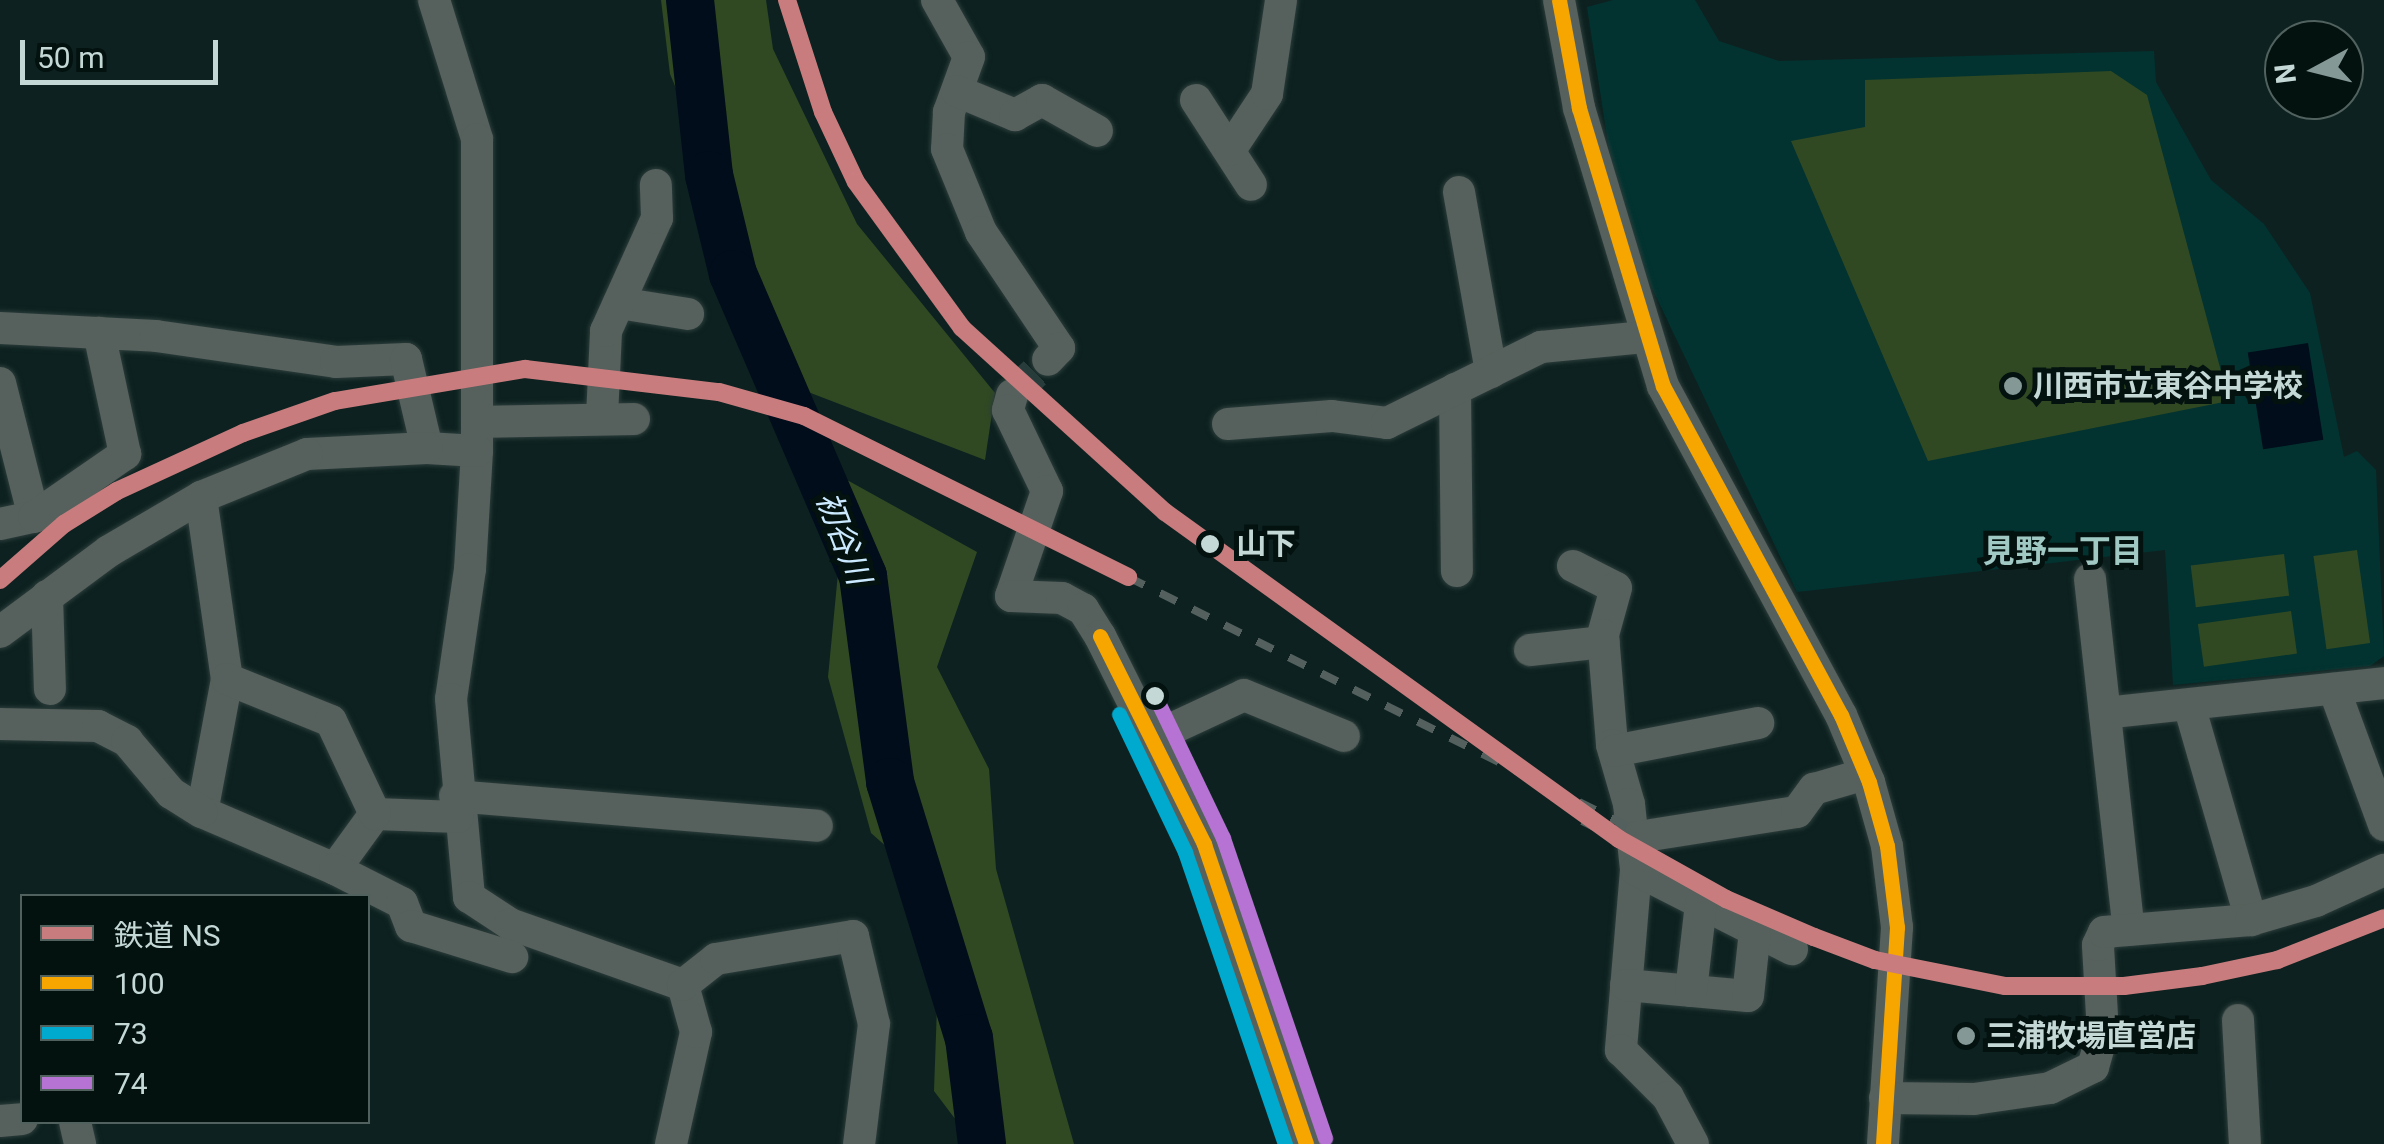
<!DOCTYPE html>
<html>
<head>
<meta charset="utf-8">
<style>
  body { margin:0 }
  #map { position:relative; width:2384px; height:1144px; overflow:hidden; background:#0d2220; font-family:Roboto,"Noto Sans JP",sans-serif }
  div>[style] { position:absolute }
  .built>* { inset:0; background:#023330 }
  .green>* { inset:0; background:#304923; transform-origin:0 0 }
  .water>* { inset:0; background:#010d1b; transform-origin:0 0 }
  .river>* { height:48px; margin:-24px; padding:0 24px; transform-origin:24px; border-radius:24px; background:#010d1b }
  .minor-tunnel>* { height:32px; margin-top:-16px; transform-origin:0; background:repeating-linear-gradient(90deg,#283d3b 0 32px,transparent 0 48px) }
  .roads { filter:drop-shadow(0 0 2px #2c3d3b) drop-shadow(0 0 2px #2c3d3b) }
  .minor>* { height:32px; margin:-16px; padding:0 16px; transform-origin:16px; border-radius:16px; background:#56605c }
  .rail>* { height:8px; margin-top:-4px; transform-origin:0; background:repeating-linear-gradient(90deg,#53605d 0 18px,transparent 0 36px) }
  .bus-1>* { height:15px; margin:-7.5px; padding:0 7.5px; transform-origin:7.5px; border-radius:7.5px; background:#f7a600 }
  .bus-2>* { height:15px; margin:-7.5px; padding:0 7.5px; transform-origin:7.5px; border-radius:7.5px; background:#00a9ce }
  .bus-3>* { height:15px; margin:-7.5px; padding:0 7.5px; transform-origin:7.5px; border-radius:7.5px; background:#b673d3 }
  .rail-1>* { height:18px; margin:-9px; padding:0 9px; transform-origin:9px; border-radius:9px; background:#c97c7e }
  .dots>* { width:28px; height:28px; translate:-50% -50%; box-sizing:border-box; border:5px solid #03110f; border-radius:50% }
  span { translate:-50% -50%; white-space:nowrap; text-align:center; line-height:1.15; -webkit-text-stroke:10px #03110f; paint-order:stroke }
  .poi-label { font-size:30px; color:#c4d8d5; font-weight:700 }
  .left { translate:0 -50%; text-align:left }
  .stop-label { font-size:30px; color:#c4d8d5; font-weight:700 }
  .water-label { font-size:32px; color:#cbe9ff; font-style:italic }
  .neighbourhood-label { font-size:32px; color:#a1c9c4; font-weight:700 }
  .legend { position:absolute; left:20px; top:894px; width:350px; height:230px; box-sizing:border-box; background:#03110f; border:2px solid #50615e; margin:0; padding:12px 18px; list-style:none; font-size:30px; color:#c4d8d5 }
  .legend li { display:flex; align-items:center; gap:20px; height:50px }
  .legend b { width:50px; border:2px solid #50615e }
  .north { position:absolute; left:2264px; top:20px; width:100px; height:100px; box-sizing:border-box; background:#03110f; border:2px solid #50615e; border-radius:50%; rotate:263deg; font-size:28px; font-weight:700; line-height:40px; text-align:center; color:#c4d8d5 }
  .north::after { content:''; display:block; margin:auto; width:35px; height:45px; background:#849896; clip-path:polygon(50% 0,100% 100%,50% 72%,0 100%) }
  .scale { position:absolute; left:20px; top:40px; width:198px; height:45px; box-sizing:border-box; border:5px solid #c4d8d5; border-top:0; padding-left:12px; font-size:30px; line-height:35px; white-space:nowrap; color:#c4d8d5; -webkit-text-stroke:8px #03110f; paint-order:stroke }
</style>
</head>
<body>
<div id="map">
  <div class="built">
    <div style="clip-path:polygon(1613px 0,1695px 0,1719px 41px,1779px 61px,2154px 51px,2156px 82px,2211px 180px,2264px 224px,2310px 293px,2344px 457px,2357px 451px,2376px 470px,2384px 656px,2370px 666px,2173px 685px,2165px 550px,1797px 592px,1620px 221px,1587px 7px)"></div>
  </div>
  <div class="green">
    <div style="clip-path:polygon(661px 0,766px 0,773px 49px,857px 224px,995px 393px,985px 460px,803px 390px,670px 74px)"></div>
    <div style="clip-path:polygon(2111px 71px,2147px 95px,2229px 401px,1928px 461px,1791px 141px,1865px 127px,1865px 80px)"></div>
    <div style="clip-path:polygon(847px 480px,977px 552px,937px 667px,989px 769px,996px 869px,1074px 1144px,960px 1144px,962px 1128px,934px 1091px,941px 895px,871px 833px,828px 677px)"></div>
    <div style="left:2357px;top:550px;width:94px;height:44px;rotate:82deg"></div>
    <div style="left:2284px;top:554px;width:42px;height:94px;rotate:83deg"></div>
    <div style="left:2291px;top:611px;width:43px;height:94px;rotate:82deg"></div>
  </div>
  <div class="water">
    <div style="left:2308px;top:343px;width:98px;height:61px;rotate:81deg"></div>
  </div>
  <div class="river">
    <div style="left:690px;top:0;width:176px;rotate:83.8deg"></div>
    <div style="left:709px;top:175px;width:102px;rotate:76.4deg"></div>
    <div style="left:733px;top:274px;width:329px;rotate:66.7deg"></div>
    <div style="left:863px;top:576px;width:208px;rotate:82.5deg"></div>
    <div style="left:890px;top:782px;width:268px;rotate:72.9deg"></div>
    <div style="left:969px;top:1038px;width:107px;rotate:83deg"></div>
  </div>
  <div class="minor-tunnel">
    <div style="left:1012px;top:395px;width:50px;rotate:-44.2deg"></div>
  </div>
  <div class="roads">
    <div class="minor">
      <div style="left:434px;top:0;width:145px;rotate:72.8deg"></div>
      <div style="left:477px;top:139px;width:312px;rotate:90deg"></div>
      <div style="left:477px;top:451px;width:118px;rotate:93.4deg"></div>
      <div style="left:470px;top:569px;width:131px;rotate:98.3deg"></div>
      <div style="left:451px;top:699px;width:199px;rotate:84.8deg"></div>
      <div style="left:469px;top:897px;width:49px;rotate:33.4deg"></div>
      <div style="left:510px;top:924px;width:183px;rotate:19.4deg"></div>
      <div style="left:937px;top:0;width:65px;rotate:60.7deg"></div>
      <div style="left:969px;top:57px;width:59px;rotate:110deg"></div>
      <div style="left:949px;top:112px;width:37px;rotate:93deg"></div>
      <div style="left:947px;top:149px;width:90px;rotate:67.7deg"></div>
      <div style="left:981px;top:232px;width:140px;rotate:56.1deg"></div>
      <div style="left:1059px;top:348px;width:16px;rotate:133deg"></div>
      <div style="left:1559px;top:0;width:110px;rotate:79.5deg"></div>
      <div style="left:1579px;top:108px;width:290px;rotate:73.2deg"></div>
      <div style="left:1663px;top:386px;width:374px;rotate:61.6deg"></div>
      <div style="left:1841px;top:715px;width:73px;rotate:67.3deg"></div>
      <div style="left:1869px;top:782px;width:66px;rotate:74.3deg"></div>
      <div style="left:1887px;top:846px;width:82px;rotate:83deg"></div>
      <div style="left:1897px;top:927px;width:217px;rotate:93.7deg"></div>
      <div style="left:957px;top:91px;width:63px;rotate:22.5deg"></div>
      <div style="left:1015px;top:115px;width:31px;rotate:-29deg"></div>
      <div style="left:1042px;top:100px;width:63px;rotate:29.4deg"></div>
      <div style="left:1196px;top:100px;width:101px;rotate:57.1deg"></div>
      <div style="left:1230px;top:150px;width:67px;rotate:-56.5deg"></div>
      <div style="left:1267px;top:94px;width:95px;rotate:-81.5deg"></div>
      <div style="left:1459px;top:192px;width:183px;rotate:79.9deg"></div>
      <div style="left:619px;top:303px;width:70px;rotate:9.1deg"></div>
      <div style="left:0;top:328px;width:156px;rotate:2.9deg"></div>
      <div style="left:156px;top:336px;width:182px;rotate:8.2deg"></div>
      <div style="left:336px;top:362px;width:70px;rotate:-2.5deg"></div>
      <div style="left:406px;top:359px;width:91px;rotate:76.7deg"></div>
      <div style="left:427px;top:448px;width:50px;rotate:3.4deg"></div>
      <div style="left:0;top:383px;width:138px;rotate:75.8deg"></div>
      <div style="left:1455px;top:389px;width:182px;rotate:89.4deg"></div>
      <div style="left:1012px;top:395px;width:16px;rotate:105deg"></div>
      <div style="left:1008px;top:410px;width:90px;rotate:64.3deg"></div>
      <div style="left:1047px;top:491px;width:111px;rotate:108.9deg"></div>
      <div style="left:1011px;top:596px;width:51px;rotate:2.2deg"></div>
      <div style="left:1062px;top:598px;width:24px;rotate:28deg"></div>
      <div style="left:1083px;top:609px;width:32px;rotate:58deg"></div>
      <div style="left:1100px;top:636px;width:233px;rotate:63.4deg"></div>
      <div style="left:1204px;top:844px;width:317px;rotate:71.2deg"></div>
      <div style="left:602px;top:417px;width:86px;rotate:-87.3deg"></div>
      <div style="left:606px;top:331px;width:124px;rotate:-65.7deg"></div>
      <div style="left:657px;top:218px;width:33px;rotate:-92deg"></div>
      <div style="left:477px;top:422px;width:157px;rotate:-1.1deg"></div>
      <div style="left:1228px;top:424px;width:104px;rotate:-4.4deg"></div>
      <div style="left:1332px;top:416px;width:55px;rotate:7.3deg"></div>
      <div style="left:1387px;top:423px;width:172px;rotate:-26.3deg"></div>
      <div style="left:1541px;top:347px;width:104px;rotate:-5.5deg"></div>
      <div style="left:427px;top:448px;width:120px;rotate:177.1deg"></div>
      <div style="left:307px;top:454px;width:114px;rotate:157.9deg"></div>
      <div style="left:201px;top:497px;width:184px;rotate:81.9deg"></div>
      <div style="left:227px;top:679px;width:135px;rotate:100.6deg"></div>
      <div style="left:202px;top:812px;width:145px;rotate:23.2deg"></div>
      <div style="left:335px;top:869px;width:68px;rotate:-54deg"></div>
      <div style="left:375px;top:814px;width:83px;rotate:2.1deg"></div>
      <div style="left:0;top:524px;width:35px;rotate:-12deg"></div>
      <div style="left:34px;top:517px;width:111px;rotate:-34.7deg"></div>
      <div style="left:125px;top:454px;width:124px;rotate:-102.1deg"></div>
      <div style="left:1573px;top:566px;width:48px;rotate:27.1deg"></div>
      <div style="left:1616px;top:588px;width:49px;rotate:105.5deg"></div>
      <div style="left:1603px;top:635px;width:110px;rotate:85.3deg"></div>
      <div style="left:1612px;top:745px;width:61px;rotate:73.9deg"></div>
      <div style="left:1629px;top:804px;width:66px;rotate:83.9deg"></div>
      <div style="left:1636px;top:870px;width:181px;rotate:94.8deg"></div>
      <div style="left:1621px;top:1050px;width:66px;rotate:45deg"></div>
      <div style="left:1668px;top:1097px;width:53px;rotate:62deg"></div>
      <div style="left:2090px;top:579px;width:353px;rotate:83.7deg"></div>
      <div style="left:47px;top:596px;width:93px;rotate:88.2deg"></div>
      <div style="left:0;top:632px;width:136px;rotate:-36.6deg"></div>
      <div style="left:109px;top:551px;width:107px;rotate:-30.4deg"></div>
      <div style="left:1530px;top:650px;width:74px;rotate:-6.2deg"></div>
      <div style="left:227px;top:679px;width:112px;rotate:22deg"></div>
      <div style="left:331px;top:721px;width:103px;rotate:64.7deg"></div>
      <div style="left:2334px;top:689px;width:145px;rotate:69.8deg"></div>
      <div style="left:2189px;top:705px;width:224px;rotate:73.9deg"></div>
      <div style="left:2105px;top:713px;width:281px;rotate:-6.1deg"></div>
      <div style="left:0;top:724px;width:98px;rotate:1.2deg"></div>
      <div style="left:98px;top:726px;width:33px;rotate:27deg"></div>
      <div style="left:127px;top:741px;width:68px;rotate:49.8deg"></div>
      <div style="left:171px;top:793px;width:36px;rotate:32deg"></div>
      <div style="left:1154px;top:737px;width:99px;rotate:-25deg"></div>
      <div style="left:1244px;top:695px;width:108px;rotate:22.3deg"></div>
      <div style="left:1614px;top:751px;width:147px;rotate:-11deg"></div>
      <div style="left:455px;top:796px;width:363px;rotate:4.7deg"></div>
      <div style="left:1632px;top:838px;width:167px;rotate:-9deg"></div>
      <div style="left:1797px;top:812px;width:29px;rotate:-54deg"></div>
      <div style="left:1814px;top:789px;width:53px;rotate:-16.4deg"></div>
      <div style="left:335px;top:869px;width:75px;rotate:26.9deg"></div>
      <div style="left:402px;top:903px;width:25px;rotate:69deg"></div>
      <div style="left:411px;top:926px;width:106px;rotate:17.1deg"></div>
      <div style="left:1636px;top:870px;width:175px;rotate:26.9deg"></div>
      <div style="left:1626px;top:985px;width:122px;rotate:5.2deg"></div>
      <div style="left:1748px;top:996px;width:65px;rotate:-83.9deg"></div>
      <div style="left:1691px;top:991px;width:89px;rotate:-83.5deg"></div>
      <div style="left:2238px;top:1020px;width:124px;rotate:86.8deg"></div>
      <div style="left:1885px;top:1098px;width:89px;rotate:0.6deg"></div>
      <div style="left:1974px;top:1099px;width:77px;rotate:-8.2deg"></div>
      <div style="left:2050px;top:1088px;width:48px;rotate:-26deg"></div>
      <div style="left:2093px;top:1067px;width:35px;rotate:-74deg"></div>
      <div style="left:2103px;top:1033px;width:88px;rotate:-93.3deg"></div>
      <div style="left:2098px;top:945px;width:14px;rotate:-65deg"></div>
      <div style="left:2104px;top:932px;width:147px;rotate:-4.7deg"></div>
      <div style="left:2251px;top:920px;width:68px;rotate:-16.3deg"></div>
      <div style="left:2316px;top:901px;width:75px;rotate:-24.5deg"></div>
      <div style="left:0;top:1121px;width:22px;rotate:-5deg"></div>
      <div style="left:75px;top:1122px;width:23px;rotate:77deg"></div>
      <div style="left:671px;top:1144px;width:115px;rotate:-77.4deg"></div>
      <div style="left:696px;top:1032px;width:49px;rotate:-105.5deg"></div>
      <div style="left:683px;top:985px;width:42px;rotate:-38.2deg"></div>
      <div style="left:716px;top:959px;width:139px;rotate:-9.5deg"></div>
      <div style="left:853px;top:936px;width:90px;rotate:76.6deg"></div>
      <div style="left:874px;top:1024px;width:121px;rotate:97.1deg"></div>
    </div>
  </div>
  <div class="rail">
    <div style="left:1128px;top:577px;width:558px;rotate:26.52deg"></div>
    <div style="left:1582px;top:821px;width:41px;rotate:25.9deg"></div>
  </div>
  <div class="bus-1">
    <div style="left:1559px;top:0;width:110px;rotate:79.5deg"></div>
    <div style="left:1579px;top:108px;width:290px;rotate:73.2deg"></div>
    <div style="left:1663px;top:386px;width:374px;rotate:61.6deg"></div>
    <div style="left:1841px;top:715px;width:73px;rotate:67.3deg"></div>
    <div style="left:1869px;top:782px;width:66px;rotate:74.3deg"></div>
    <div style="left:1887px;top:846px;width:82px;rotate:83deg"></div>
    <div style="left:1897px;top:927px;width:217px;rotate:93.7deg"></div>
    <div style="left:1100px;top:636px;width:233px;rotate:63.4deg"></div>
    <div style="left:1204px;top:844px;width:317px;rotate:71.2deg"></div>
  </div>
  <div class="bus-2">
    <div style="left:1119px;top:714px;width:153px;rotate:64.4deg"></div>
    <div style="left:1185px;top:852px;width:309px;rotate:71.1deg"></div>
  </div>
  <div class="bus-3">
    <div style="left:1155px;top:696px;width:157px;rotate:64.4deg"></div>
    <div style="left:1223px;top:838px;width:317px;rotate:71.2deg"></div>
  </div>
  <div class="rail-1">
    <div style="left:787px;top:0;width:118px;rotate:72.2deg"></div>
    <div style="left:823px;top:112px;width:77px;rotate:64.8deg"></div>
    <div style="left:856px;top:182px;width:180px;rotate:54deg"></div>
    <div style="left:962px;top:328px;width:274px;rotate:42.2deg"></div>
    <div style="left:1165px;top:512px;width:560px;rotate:35.76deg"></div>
    <div style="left:1619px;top:839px;width:123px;rotate:29.3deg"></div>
    <div style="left:1726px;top:899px;width:96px;rotate:23.4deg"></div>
    <div style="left:1814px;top:937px;width:65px;rotate:20.7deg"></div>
    <div style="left:1875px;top:960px;width:133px;rotate:11.3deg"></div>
    <div style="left:2005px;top:986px;width:119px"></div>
    <div style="left:2124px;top:986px;width:79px;rotate:-7.3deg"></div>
    <div style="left:2202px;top:976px;width:77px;rotate:-12deg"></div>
    <div style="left:2277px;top:960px;width:115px;rotate:-21.4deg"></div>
    <div style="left:0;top:580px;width:85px;rotate:-41.2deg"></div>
    <div style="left:64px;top:524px;width:62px;rotate:-31.9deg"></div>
    <div style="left:117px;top:491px;width:139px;rotate:-24.7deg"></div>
    <div style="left:243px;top:433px;width:97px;rotate:-19.2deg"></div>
    <div style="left:335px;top:401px;width:193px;rotate:-9.6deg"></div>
    <div style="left:525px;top:369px;width:195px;rotate:6.8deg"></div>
    <div style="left:719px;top:392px;width:88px;rotate:15.8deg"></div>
    <div style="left:804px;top:416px;width:362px;rotate:26.4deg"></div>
  </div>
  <div class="dots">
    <div style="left:2013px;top:386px;background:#849896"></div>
    <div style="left:1210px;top:544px;background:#c4d8d5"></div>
    <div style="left:1155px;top:696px;background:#c4d8d5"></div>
    <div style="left:1966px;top:1036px;background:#849896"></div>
  </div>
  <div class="poi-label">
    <span class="left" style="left:2033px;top:386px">川西市立東谷中学校</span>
    <span class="left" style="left:1986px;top:1036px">三浦牧場直営店</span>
  </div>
  <div class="stop-label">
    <span class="left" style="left:1236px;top:544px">山下</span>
  </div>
  <div class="water-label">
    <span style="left:843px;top:538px;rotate:69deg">初谷川</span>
  </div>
  <div class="neighbourhood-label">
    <span style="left:2063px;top:551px">見野一丁目</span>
  </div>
  <ul class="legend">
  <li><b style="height:12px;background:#c97c7e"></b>鉄道 NS</li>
  <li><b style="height:12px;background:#f7a600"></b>100</li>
  <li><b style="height:12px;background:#00a9ce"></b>73</li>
  <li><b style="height:12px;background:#b673d3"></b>74</li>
  </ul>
  <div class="north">N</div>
  <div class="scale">50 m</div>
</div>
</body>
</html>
